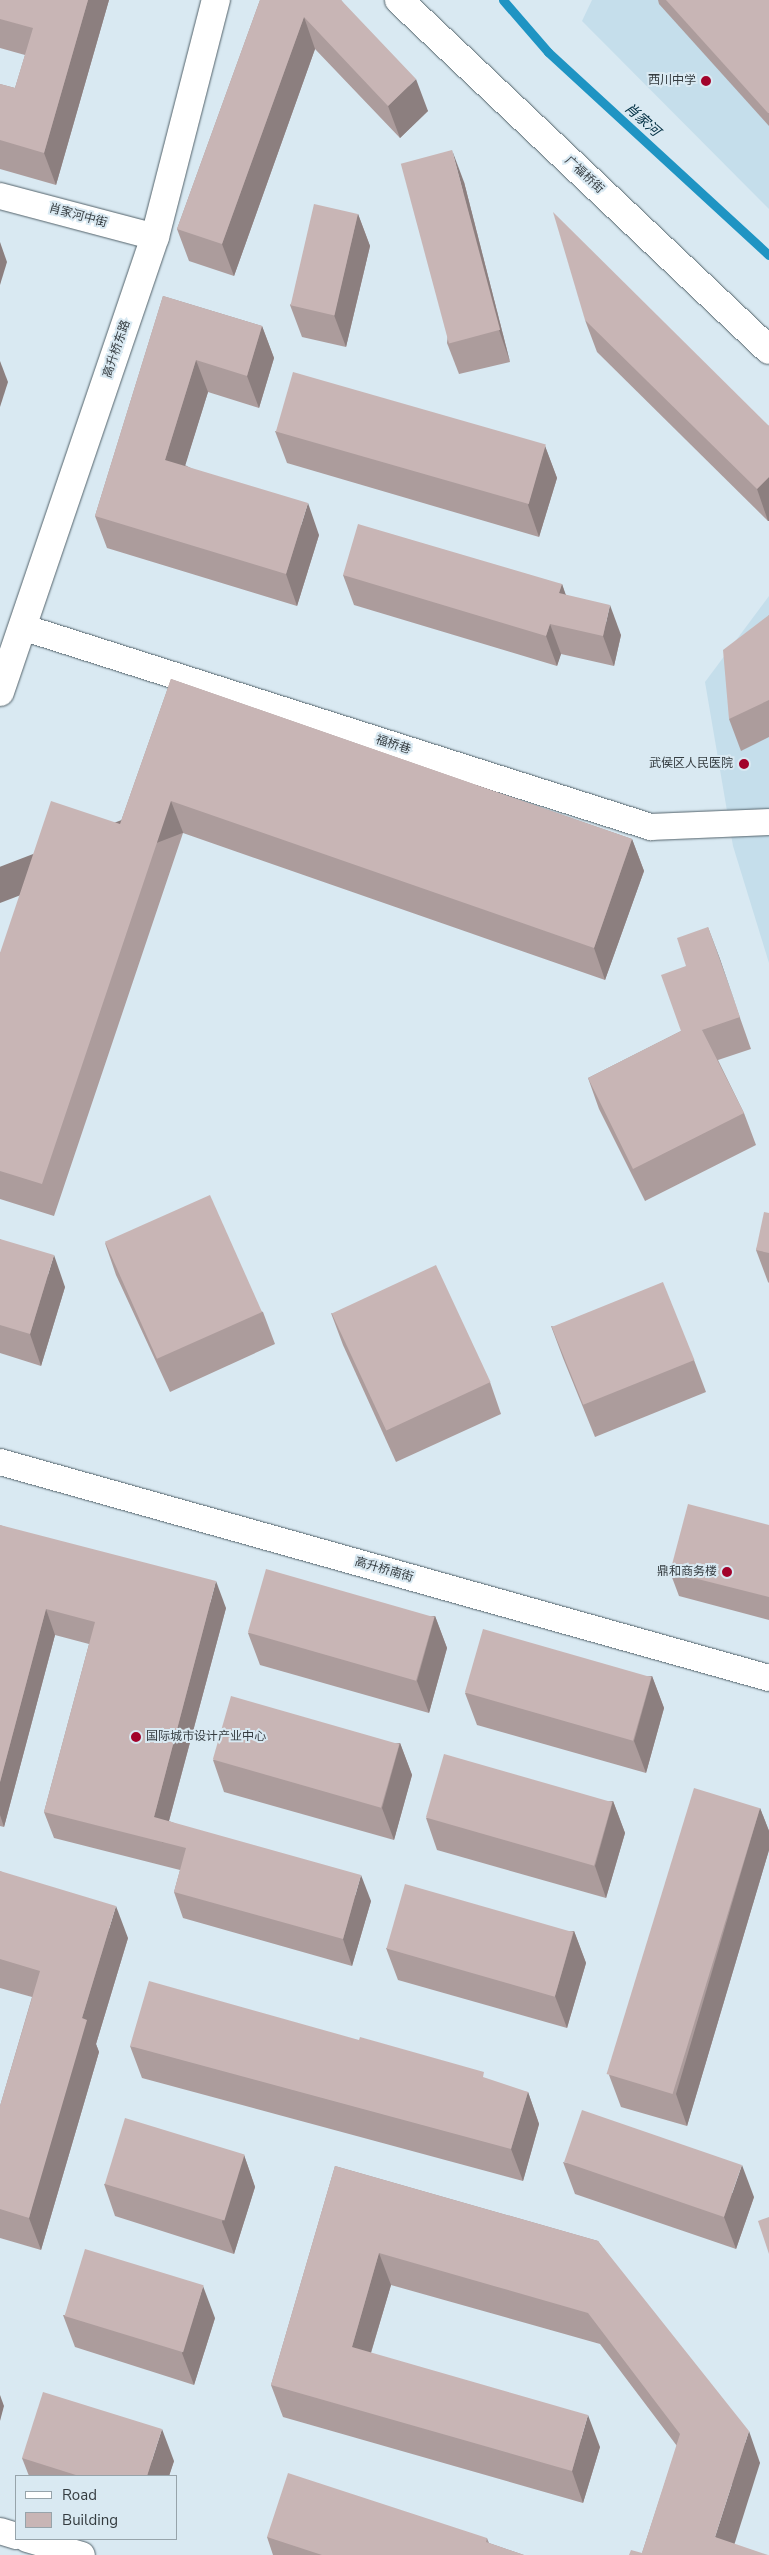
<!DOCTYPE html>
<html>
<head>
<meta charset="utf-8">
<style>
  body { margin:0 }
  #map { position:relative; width:769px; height:2555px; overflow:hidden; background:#d9e9f2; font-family:"Nunito Sans","Noto Sans SC",sans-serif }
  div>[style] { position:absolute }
  .built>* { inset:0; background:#c5deeb }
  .stream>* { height:9px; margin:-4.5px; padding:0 4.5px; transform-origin:4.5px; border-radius:4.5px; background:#1f94c3 }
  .roads { filter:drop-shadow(0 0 1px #53626a) drop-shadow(0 0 1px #53626a) }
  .minor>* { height:26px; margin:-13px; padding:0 13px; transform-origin:13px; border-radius:13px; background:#fff }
  .tertiary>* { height:28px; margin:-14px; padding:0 14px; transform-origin:14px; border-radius:14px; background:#fff }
  .secondary>* { height:28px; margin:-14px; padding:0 14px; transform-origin:14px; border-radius:14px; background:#fff }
  .wall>* { inset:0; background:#ac9c9c }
  .shaded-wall>* { inset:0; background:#8c7f7f; transform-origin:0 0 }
  .building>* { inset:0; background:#c8b5b5; transform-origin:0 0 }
  .dots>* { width:14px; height:14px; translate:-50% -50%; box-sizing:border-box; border:2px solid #d9e9f2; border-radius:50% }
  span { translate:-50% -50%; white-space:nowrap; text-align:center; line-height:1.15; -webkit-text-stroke:4px #d9e9f2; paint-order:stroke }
  .poi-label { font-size:12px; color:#353c40 }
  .right { translate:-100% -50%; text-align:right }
  .left { translate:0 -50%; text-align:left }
  .street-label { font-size:12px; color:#353c40 }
  .water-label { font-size:14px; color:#002f43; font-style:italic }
  .legend { position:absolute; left:15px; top:2475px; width:162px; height:65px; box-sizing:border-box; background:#d9e9f2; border:1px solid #97a4ab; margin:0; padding:6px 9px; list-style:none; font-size:15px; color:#353c40 }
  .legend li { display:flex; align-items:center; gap:10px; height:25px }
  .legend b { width:25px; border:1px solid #97a4ab }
</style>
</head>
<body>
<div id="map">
  <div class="built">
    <div style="clip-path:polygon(592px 0,769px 0,769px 209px,582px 21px)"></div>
    <div style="clip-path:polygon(769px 596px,769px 963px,733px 846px,705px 682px)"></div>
  </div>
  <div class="stream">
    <div style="left:503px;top:0;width:69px;rotate:49.1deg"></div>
    <div style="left:548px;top:52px;width:300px;rotate:42.6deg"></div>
  </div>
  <div class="roads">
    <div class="minor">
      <div style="left:0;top:196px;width:160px;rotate:14.8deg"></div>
      <div style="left:22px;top:627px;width:660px;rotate:17.64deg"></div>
      <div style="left:651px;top:827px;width:118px;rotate:-2.4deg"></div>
      <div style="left:0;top:1462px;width:799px;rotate:15.69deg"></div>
      <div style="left:0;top:2531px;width:17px;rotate:17deg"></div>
      <div style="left:27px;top:2539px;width:57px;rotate:16.2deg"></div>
    </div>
    <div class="tertiary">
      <div style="left:0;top:692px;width:481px;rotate:-71.2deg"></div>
      <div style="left:155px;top:237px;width:245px;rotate:-75.6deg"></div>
    </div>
    <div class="secondary">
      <div style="left:399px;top:0;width:509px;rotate:43.41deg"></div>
    </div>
  </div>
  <div class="wall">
    <div style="clip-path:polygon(0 0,109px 0,56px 185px,0 169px,0 84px,15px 88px,25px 55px,0 48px)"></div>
    <div style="clip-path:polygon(260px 0,341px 0,428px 111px,400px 138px,315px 49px,234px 276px,189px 261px,177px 229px)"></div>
    <div style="clip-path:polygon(658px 0,769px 0,769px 126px,659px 4px)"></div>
    <div style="clip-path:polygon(464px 182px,510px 362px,459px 374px,447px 343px)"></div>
    <div style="clip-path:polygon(358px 214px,370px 246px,346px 347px,302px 337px,290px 305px)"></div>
    <div style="clip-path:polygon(163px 296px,262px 326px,274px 358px,259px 408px,208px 392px,185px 465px,319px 535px,297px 606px,107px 548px,95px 516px)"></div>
    <div style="clip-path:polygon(585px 320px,769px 426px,769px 521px,768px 521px,597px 352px)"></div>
    <div style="clip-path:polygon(275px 431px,545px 446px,557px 478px,539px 537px,287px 463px)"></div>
    <div style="clip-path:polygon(343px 575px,562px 584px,565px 594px,621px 635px,614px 666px,561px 654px,557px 666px,354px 605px)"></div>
    <div style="clip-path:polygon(769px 615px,769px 737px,741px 751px,729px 719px)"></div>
    <div style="clip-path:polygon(171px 679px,632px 839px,644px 871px,605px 980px,183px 833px,54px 1216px,0 1199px,0 953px,120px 824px)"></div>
    <div style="clip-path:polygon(708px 927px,751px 1049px,718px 1060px,744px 1113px,756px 1145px,645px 1201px,599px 1109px,588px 1078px,681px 1031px,686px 966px)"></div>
    <div style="clip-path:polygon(769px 1213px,769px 1283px,768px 1282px,756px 1250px)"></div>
    <div style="clip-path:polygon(0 1239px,65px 1287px,41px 1366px,0 1353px)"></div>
    <div style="clip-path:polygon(105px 1243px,263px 1312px,275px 1344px,170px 1392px,116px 1275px)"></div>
    <div style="clip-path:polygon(331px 1313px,490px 1382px,501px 1414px,396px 1462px,343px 1345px)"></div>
    <div style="clip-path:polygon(551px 1326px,694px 1360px,706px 1392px,595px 1437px,563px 1358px)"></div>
    <div style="clip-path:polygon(0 1525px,226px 1608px,169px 1821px,371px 1901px,352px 1966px,183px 1918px,174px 1892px,180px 1870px,54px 1838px,44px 1812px,89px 1644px,55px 1635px,4px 1827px,0 1826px)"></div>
    <div style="clip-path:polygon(769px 1525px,769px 1620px,679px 1596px,670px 1572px)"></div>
    <div style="clip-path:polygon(435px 1616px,447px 1648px,429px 1713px,260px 1665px,248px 1633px)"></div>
    <div style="clip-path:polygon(652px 1676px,664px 1708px,646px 1773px,477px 1725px,465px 1693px)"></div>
    <div style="clip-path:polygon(400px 1743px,412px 1775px,394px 1840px,224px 1792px,213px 1760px)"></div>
    <div style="clip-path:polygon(613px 1801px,625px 1833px,606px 1898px,437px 1850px,426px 1818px)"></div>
    <div style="clip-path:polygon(760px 1808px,769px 1831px,769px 1850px,687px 2126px,621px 2107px,609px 2075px)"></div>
    <div style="clip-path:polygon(0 1871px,128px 1938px,96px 2044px,99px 2052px,41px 2250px,0 2238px,0 2106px,32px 1997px,0 1988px)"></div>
    <div style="clip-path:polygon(574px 1931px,586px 1963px,567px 2028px,398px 1980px,386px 1948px)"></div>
    <div style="clip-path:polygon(130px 2046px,528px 2092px,539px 2124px,523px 2181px,142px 2078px)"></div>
    <div style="clip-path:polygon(244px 2155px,255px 2187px,234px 2254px,115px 2216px,104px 2184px)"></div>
    <div style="clip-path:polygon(563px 2162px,754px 2197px,736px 2249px,575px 2194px)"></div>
    <div style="clip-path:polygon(335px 2166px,598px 2241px,760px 2463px,642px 2553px,677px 2446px,600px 2344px,391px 2285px,371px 2353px,600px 2447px,583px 2503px,283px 2417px,271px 2385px)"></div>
    <div style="clip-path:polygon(63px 2315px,215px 2318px,194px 2385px,75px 2347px)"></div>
    <div style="clip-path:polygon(22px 2458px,174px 2461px,169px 2476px,29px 2476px)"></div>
    <div style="clip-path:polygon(267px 2537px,487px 2538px,489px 2543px,524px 2555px,273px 2555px)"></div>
  </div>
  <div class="shaded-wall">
    <div style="clip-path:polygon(88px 0,109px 0,56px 185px,44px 153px)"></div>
    <div style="clip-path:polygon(304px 17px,315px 49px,234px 276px,222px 244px)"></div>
    <div style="clip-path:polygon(416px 79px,428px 111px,400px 138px,388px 106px)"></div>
    <div style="clip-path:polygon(452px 150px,464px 182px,510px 362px,499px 330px)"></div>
    <div style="clip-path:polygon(358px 214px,370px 246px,346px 347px,334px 315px)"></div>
    <div style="clip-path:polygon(0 242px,7px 262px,0 285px)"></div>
    <div style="clip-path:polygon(262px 326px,274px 358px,259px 408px,247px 376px)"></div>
    <div style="clip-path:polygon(196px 360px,208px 392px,177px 492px,165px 460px)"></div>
    <div style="clip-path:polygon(0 361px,8px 382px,0 407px)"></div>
    <div style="clip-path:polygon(545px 446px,557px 478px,539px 537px,528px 505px)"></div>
    <div style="clip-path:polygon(769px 477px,769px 521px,768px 521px,757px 489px)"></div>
    <div style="clip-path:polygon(308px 503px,319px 535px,297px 606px,286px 574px)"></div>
    <div style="clip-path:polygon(562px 584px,573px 615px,559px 593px)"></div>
    <div style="clip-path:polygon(610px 605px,621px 635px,614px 666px,603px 636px)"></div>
    <div style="clip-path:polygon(550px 624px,561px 654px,557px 666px,546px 636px)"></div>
    <div style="left:171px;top:801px;width:34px;height:404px;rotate:69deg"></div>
    <div style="clip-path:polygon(632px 839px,644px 871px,605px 980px,594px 948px)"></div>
    <div style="clip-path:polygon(708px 927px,720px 959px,751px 1049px,740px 1017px)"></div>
    <div style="clip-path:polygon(54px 1255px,65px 1287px,41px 1366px,30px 1334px)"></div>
    <div style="clip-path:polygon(216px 1581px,226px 1608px,163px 1843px,154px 1817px)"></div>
    <div style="clip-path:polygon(46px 1609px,55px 1635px,4px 1827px,0 1815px,0 1782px)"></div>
    <div style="clip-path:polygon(435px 1616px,447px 1648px,429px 1713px,417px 1681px)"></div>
    <div style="clip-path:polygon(652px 1676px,664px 1708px,646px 1773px,634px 1741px)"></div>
    <div style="clip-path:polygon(400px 1743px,412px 1775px,394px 1840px,382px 1808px)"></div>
    <div style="clip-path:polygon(613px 1801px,625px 1833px,606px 1898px,595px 1866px)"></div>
    <div style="clip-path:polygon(760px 1808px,769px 1831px,769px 1850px,687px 2126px,676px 2094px)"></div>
    <div style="clip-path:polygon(361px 1875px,371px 1901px,352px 1966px,343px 1939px)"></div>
    <div style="clip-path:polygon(116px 1906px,128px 1938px,96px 2044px,99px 2052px,41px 2250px,29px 2218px,82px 2018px)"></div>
    <div style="clip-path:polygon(574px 1931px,586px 1963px,567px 2028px,555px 1996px)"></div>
    <div style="clip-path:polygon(528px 2092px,539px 2124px,523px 2181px,511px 2149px)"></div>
    <div style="clip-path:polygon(244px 2155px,255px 2187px,234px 2254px,222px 2222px)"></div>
    <div style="clip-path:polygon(742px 2165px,754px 2197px,736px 2249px,724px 2217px)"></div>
    <div style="clip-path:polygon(379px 2253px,391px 2285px,363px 2379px,352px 2347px)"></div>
    <div style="clip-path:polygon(203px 2286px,215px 2318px,194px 2385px,182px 2353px)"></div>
    <div style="clip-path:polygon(0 2395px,4px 2406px,0 2421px)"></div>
    <div style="clip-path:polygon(588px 2415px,600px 2447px,583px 2503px,572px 2471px)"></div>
    <div style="clip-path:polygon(162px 2429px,174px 2461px,169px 2476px,147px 2476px)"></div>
    <div style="clip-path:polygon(749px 2431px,760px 2463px,731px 2555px,715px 2537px)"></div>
  </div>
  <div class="building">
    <div style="clip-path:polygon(0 0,88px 0,44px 153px,0 140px,0 84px,15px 88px,33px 28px,0 19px)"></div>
    <div style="clip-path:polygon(260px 0,341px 0,416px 79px,388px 106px,304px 17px,222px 244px,177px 229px)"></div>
    <div style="clip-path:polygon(666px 0,769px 0,769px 113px,768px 113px)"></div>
    <div style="left:452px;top:150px;width:186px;height:53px;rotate:75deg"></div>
    <div style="left:314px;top:204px;width:45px;height:104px;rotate:13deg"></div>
    <div style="clip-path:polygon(553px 212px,769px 426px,769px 477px,757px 489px,585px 320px)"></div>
    <div style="clip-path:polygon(163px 296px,262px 326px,247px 376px,196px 360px,165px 460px,308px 503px,286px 574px,95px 516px)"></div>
    <div style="left:293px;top:372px;width:263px;height:62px;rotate:16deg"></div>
    <div style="clip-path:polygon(358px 524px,562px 584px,559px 593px,610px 605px,603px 636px,550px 624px,546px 636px,343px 575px)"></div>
    <div style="clip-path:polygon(769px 615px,769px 700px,729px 719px,723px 650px)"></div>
    <div style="clip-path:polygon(171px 679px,632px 839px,594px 948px,171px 801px,42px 1184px,0 1171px,0 953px,51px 801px,120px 824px)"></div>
    <div style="clip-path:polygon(708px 927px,740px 1017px,702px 1030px,744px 1113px,633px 1169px,588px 1078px,681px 1031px,661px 975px,686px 966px,677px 938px)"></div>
    <div style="left:210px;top:1195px;width:128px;height:115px;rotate:66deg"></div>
    <div style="clip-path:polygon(764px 1212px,769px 1213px,769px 1253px,756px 1250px)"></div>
    <div style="clip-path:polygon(0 1239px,54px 1255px,30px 1334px,0 1325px)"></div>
    <div style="left:436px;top:1265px;width:129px;height:115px;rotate:65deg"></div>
    <div style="left:663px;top:1282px;width:84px;height:120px;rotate:68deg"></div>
    <div style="clip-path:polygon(688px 1504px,769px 1525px,769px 1597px,670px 1572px)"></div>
    <div style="clip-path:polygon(0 1525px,216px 1581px,154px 1817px,361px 1875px,343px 1939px,174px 1892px,186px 1848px,44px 1812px,95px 1622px,46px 1609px,0 1782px)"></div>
    <div style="left:266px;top:1569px;width:175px;height:66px;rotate:16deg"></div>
    <div style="left:483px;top:1629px;width:175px;height:66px;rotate:16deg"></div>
    <div style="left:231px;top:1696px;width:175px;height:66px;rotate:16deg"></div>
    <div style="left:444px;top:1754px;width:175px;height:66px;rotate:16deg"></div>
    <div style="left:694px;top:1788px;width:69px;height:299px;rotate:17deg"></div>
    <div style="clip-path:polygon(0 1871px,116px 1906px,82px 2018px,87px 2020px,29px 2218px,0 2209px,0 2106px,40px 1971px,0 1959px)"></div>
    <div style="left:405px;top:1884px;width:175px;height:67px;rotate:16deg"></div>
    <div style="clip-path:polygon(149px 1981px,359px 2040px,360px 2037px,484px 2072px,483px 2077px,528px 2092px,511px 2149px,130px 2046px)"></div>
    <div style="left:582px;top:2110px;width:169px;height:55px;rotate:19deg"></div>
    <div style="left:125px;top:2118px;width:125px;height:69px;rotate:17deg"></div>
    <div style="clip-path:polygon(335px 2166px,598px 2241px,749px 2431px,715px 2537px,768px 2555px,629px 2555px,631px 2550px,642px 2553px,680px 2434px,588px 2313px,379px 2253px,352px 2347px,588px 2415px,572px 2471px,271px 2385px)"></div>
    <div style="clip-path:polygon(769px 2217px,769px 2254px,758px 2221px)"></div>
    <div style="left:85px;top:2249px;width:124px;height:70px;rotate:17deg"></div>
    <div style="clip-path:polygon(43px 2392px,162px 2429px,147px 2476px,79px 2476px,22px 2458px)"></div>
    <div style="clip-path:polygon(288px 2473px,487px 2538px,486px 2542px,524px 2555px,322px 2555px,267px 2537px)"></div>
  </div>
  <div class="dots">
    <div style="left:706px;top:81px;background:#a2032b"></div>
    <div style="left:744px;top:764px;background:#a2032b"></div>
    <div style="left:727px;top:1572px;background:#a2032b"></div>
    <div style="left:136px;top:1737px;background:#a2032b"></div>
  </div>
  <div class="poi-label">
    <span class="right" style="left:696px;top:81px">西川中学</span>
    <span class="right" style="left:733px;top:764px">武侯区人民医院</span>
    <span class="right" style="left:717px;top:1572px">鼎和商务楼</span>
    <span class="left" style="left:146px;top:1737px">国际城市设计产业中心</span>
  </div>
  <div class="street-label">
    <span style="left:584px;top:175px;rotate:43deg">广福桥街</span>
    <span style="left:78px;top:216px;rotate:15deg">肖家河中街</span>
    <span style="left:117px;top:349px;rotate:-71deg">高升桥东路</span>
    <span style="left:393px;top:745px;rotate:18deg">福桥巷</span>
    <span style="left:384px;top:1570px;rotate:16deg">高升桥南街</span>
  </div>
  <div class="water-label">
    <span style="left:642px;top:120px;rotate:42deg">肖家河</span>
  </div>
  <ul class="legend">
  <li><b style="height:6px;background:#fff"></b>Road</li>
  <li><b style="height:14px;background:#c8b5b5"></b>Building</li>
  </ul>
</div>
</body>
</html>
